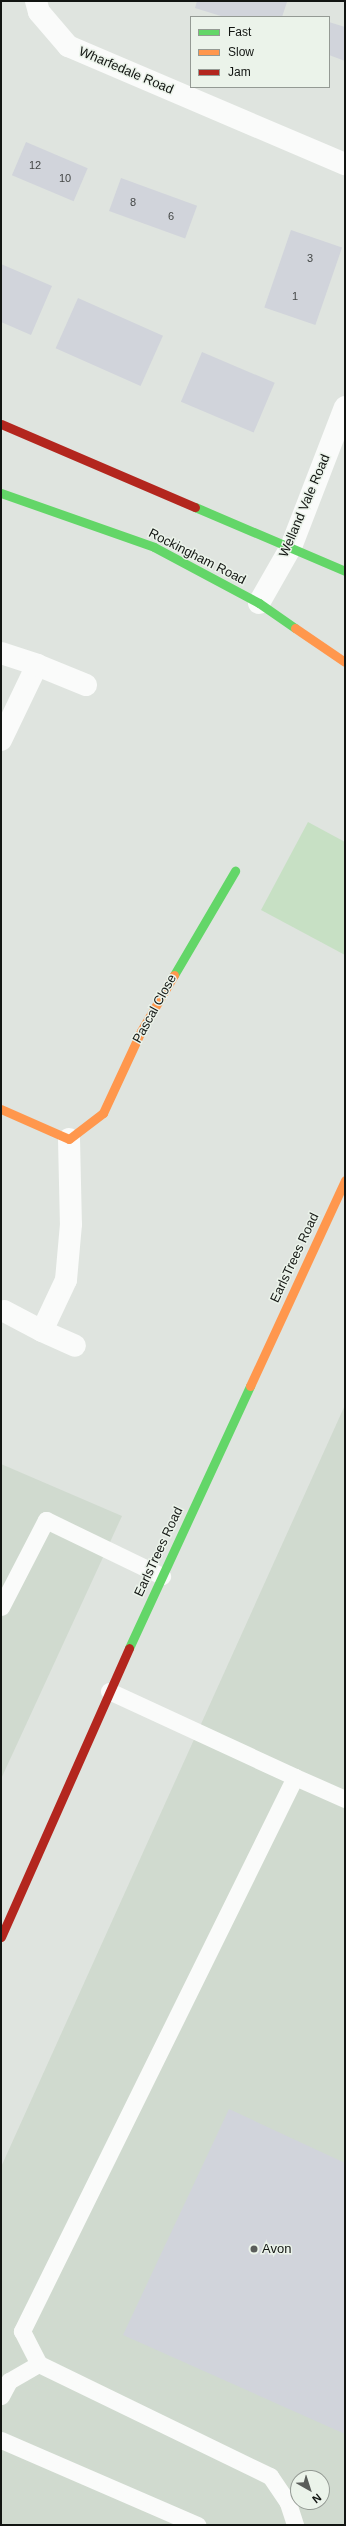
<!DOCTYPE html>
<html>
<head>
<meta charset="utf-8">
<style>
  body { margin:0 }
  #map { position:relative; width:346px; height:2526px; overflow:hidden; background:#dfe4df; font-family:Helvetica,sans-serif }
  div>[style] { position:absolute }
  .built>* { inset:0; background:#d0dacf }
  .green>* { inset:0; background:#c7e0c4 }
  .building>* { inset:0; background:#d1d4db; transform-origin:0 0 }
  .lane>* { height:17px; margin:-8.5px; padding:0 8.5px; transform-origin:8.5px; border-radius:8.5px; background:#fafbfa }
  .street>* { height:22px; margin:-11px; padding:0 11px; transform-origin:11px; border-radius:11px; background:#fafbfa }
  .fast>* { height:9px; margin:-4.5px; padding:0 4.5px; transform-origin:4.5px; border-radius:4.5px; background:#63d668 }
  .slow>* { height:9px; margin:-4.5px; padding:0 4.5px; transform-origin:4.5px; border-radius:4.5px; background:#ff974d }
  .jam>* { height:9px; margin:-4.5px; padding:0 4.5px; transform-origin:4.5px; border-radius:4.5px; background:#b3261e }
  .dots>* { width:11px; height:11px; translate:-50% -50%; box-sizing:border-box; border:2px solid #ebf3ea; border-radius:50% }
  span { translate:-50% -50%; white-space:nowrap; text-align:center; line-height:1.15; -webkit-text-stroke:3px #ebf3ea; paint-order:stroke }
  .number-label { font-size:11px; color:#444746 }
  .number-label span { -webkit-text-stroke-width:0 }
  .street-label { font-size:13px; color:#121512 }
  .poi-label { font-size:13px; color:#121512 }
  .left { translate:0 -50%; text-align:left }
  .frame { position:absolute; inset:0; border:2px solid #121512; pointer-events:none }
  .legend { position:absolute; left:190px; top:16px; width:140px; height:72px; box-sizing:border-box; background:#ebf3ea; border:1px solid #949a94; margin:0; padding:5px 7px; list-style:none; font-size:12px; color:#121512 }
  .legend li { display:flex; align-items:center; gap:8px; height:20px }
  .legend b { width:20px; border:1px solid #949a94 }
  .north { position:absolute; left:290px; top:2470px; width:40px; height:40px; box-sizing:border-box; background:#ebf3ea; border:1px solid #949a94; border-radius:50%; rotate:141deg; font-size:11px; font-weight:700; line-height:16px; text-align:center; color:#121512 }
  .north::after { content:''; display:block; margin:auto; width:14px; height:18px; background:#5a5d5a; clip-path:polygon(50% 0,100% 100%,50% 72%,0 100%) }
</style>
</head>
<body>
<div id="map">
  <div class="built">
    <div style="clip-path:polygon(evenodd,345px 1405px,345px 2525px,1px 2525px,1px 2167px,345px 1405px,298px 2478px,322px 2478px,322px 2502px,298px 2502px,298px 2478px)"></div>
    <div style="clip-path:polygon(1px 1464px,122px 1516px,1px 1779px)"></div>
  </div>
  <div class="green">
    <div style="clip-path:polygon(308px 822px,345px 842px,345px 955px,261px 910px)"></div>
  </div>
  <div class="building">
    <div style="clip-path:polygon(197px 1px,282px 1px,287px 2px,282px 17px,224px 17px,195px 8px)"></div>
    <div style="clip-path:polygon(329px 22px,345px 27px,345px 61px,329px 55px)"></div>
    <div style="left:26px;top:142px;width:67px;height:36px;rotate:23deg"></div>
    <div style="left:121px;top:178px;width:81px;height:35px;rotate:20deg"></div>
    <div style="left:291px;top:230px;width:54px;height:82px;rotate:19deg"></div>
    <div style="clip-path:polygon(1px 264px,52px 286px,31px 335px,1px 322px)"></div>
    <div style="left:78px;top:298px;width:93px;height:55px;rotate:24deg"></div>
    <div style="left:202px;top:352px;width:79px;height:54px;rotate:23deg"></div>
    <div style="clip-path:polygon(229px 2109px,345px 2163px,345px 2434px,123px 2335px)"></div>
  </div>
  <div class="lane">
    <div style="left:1px;top:1607px;width:98px;rotate:-62.7deg"></div>
    <div style="left:46px;top:1520px;width:129px;rotate:25.8deg"></div>
    <div style="left:109px;top:1691px;width:205px;rotate:24.8deg"></div>
    <div style="left:295px;top:1777px;width:618px;rotate:116.23deg"></div>
    <div style="left:22px;top:2331px;width:37px;rotate:63deg"></div>
    <div style="left:39px;top:2364px;width:257px;rotate:25.9deg"></div>
    <div style="left:270px;top:2476px;width:32px;rotate:56deg"></div>
    <div style="left:288px;top:2503px;width:23px;rotate:72deg"></div>
    <div style="left:295px;top:1777px;width:55px;rotate:23.7deg"></div>
    <div style="left:1px;top:2396px;width:17px;rotate:-62deg"></div>
    <div style="left:9px;top:2381px;width:34px;rotate:-30deg"></div>
    <div style="left:1px;top:2440px;width:214px;rotate:23.4deg"></div>
  </div>
  <div class="street">
    <div style="left:36px;top:1px;width:11px;rotate:75deg"></div>
    <div style="left:39px;top:12px;width:45px;rotate:49.5deg"></div>
    <div style="left:68px;top:46px;width:301px;rotate:23.1deg"></div>
    <div style="left:259px;top:603px;width:64px;rotate:-60.3deg"></div>
    <div style="left:291px;top:547px;width:150px;rotate:-68.9deg"></div>
    <div style="left:1px;top:653px;width:38px;rotate:18deg"></div>
    <div style="left:37px;top:665px;width:83px;rotate:115.6deg"></div>
    <div style="left:37px;top:665px;width:53px;rotate:22.2deg"></div>
    <div style="left:69px;top:1139px;width:85px;rotate:88.7deg"></div>
    <div style="left:71px;top:1224px;width:56px;rotate:95.1deg"></div>
    <div style="left:66px;top:1280px;width:56px;rotate:115.2deg"></div>
    <div style="left:42px;top:1331px;width:36px;rotate:24deg"></div>
    <div style="left:4px;top:1311px;width:43px;rotate:27.8deg"></div>
  </div>
  <div class="fast">
    <div style="left:1px;top:493px;width:162px;rotate:19.4deg"></div>
    <div style="left:154px;top:547px;width:119px;rotate:28.1deg"></div>
    <div style="left:259px;top:603px;width:44px;rotate:34.8deg"></div>
    <div style="left:195px;top:507px;width:163px;rotate:23.1deg"></div>
    <div style="left:174px;top:975px;width:121px;rotate:-59.6deg"></div>
    <div style="left:129px;top:1648px;width:289px;rotate:-65.2deg"></div>
  </div>
  <div class="slow">
    <div style="left:295px;top:628px;width:60px;rotate:34.2deg"></div>
    <div style="left:1px;top:1109px;width:74px;rotate:23.8deg"></div>
    <div style="left:69px;top:1139px;width:43px;rotate:-37.4deg"></div>
    <div style="left:103px;top:1113px;width:90px;rotate:-65.1deg"></div>
    <div style="left:141px;top:1031px;width:65px;rotate:-59.5deg"></div>
    <div style="left:250px;top:1386px;width:227px;rotate:-65.2deg"></div>
  </div>
  <div class="jam">
    <div style="left:1px;top:424px;width:211px;rotate:23.2deg"></div>
    <div style="left:1px;top:1937px;width:316px;rotate:-66.1deg"></div>
  </div>
  <div class="dots">
    <div style="left:254px;top:2249px;background:#5a5d5a"></div>
  </div>
  <div class="number-label">
    <span style="left:35px;top:165px">12</span>
    <span style="left:65px;top:178px">10</span>
    <span style="left:133px;top:202px">8</span>
    <span style="left:171px;top:216px">6</span>
    <span style="left:310px;top:258px">3</span>
    <span style="left:295px;top:296px">1</span>
  </div>
  <div class="street-label">
    <span style="left:126px;top:71px;rotate:23deg">Wharfedale Road</span>
    <span style="left:305px;top:506px;rotate:-67deg">Welland Vale Road</span>
    <span style="left:197px;top:557px;rotate:27deg">Rockingham Road</span>
    <span style="left:155px;top:1009px;rotate:-61deg">Pascal Close</span>
    <span style="left:295px;top:1258px;rotate:-65deg">EarlsTrees Road</span>
    <span style="left:159px;top:1552px;rotate:-65deg">EarlsTrees Road</span>
  </div>
  <div class="poi-label">
    <span class="left" style="left:262px;top:2249px">Avon</span>
  </div>
  <div class="frame"></div>
  <ul class="legend">
  <li><b style="height:5px;background:#63d668"></b>Fast</li>
  <li><b style="height:5px;background:#ff974d"></b>Slow</li>
  <li><b style="height:5px;background:#b3261e"></b>Jam</li>
  </ul>
  <div class="north">N</div>
</div>
</body>
</html>
